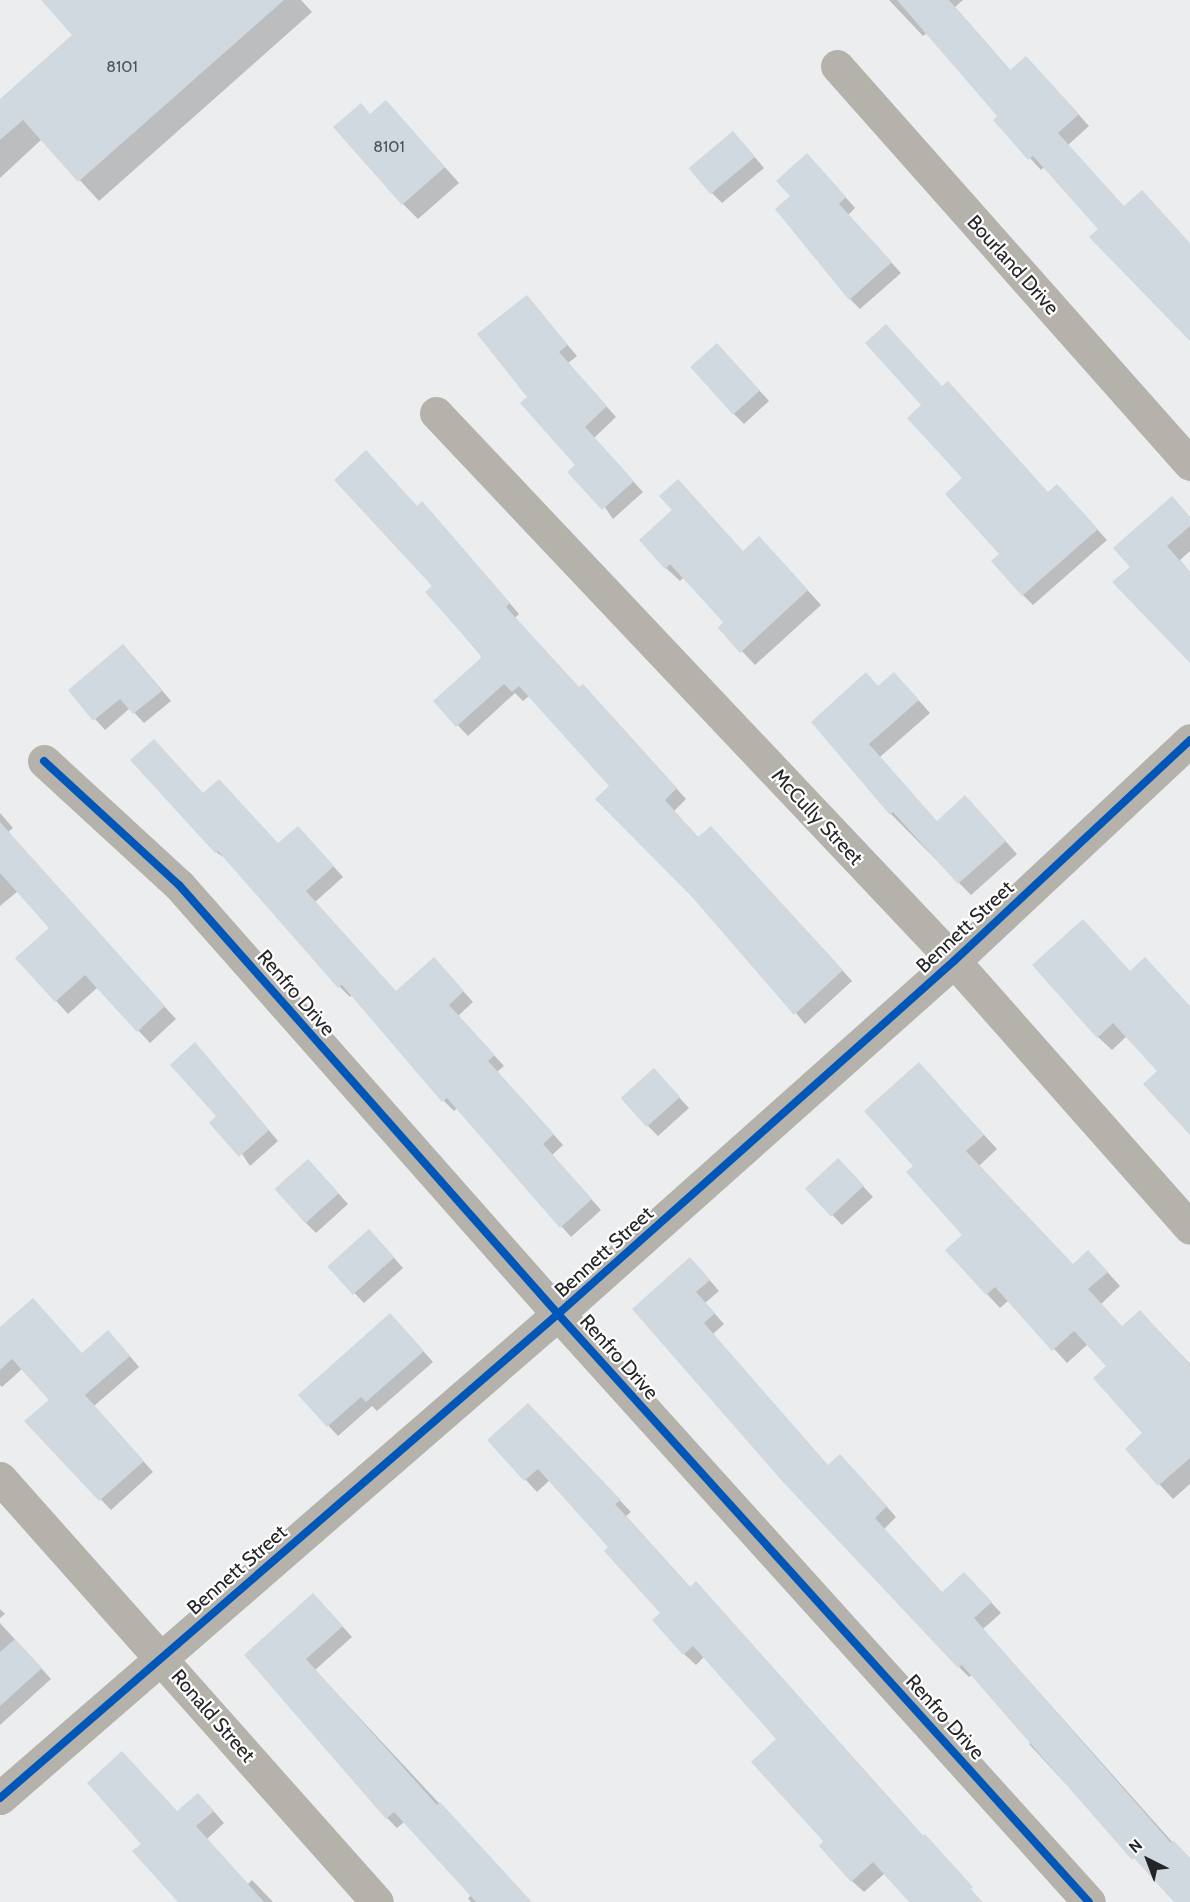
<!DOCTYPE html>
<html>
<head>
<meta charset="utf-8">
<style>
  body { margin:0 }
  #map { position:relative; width:1190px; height:1902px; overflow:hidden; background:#ebedef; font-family:Cabin,sans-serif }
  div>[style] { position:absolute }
  .shadow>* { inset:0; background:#0003 }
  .building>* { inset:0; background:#d0d8e0; transform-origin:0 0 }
  .minor>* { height:33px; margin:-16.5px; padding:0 16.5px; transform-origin:16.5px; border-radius:16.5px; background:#b5b1ab }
  .cycleway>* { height:8px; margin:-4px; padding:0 4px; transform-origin:4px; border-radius:4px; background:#0057b8 }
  span { translate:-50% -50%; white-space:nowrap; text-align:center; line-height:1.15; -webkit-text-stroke:4.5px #fff; paint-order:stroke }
  .number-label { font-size:16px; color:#4f5255 }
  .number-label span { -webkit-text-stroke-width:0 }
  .street-label { font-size:20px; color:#242527 }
  .north { position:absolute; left:1118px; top:1830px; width:60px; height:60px; -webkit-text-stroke:4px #fff; paint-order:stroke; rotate:318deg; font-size:16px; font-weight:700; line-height:24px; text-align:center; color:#242527 }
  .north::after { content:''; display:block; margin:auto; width:21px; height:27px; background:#242527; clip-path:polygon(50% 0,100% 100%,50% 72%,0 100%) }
</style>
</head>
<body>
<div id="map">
  <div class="shadow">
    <div style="clip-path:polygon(43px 0,301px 0,312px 12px,99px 201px,42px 139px,0 178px,0 101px,75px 35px)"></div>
    <div style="clip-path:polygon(889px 0,963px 0,955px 7px,1011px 71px,1037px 69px,1089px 126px,1068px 145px,1124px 208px,1190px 244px,1190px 339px,1091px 237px,1101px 229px,1044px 167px,1041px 170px,995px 120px,999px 116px,927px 33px,923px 36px)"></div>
    <div style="clip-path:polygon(370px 115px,401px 118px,459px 183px,418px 219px,403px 204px)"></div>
    <div style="clip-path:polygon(743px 143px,764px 168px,722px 203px,712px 193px)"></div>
    <div style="clip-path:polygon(817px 165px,855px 208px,848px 215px,901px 273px,860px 309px,850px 299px,792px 196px)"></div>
    <div style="clip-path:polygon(527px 297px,577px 356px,568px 363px,616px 417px,594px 438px,643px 492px,613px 519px,529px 397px)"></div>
    <div style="clip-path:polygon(727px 355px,769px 401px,744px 424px,734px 414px)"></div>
    <div style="clip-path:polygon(943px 388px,1048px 494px,1067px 496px,1107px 540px,1033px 605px,1023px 595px,924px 405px)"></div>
    <div style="clip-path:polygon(417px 507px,432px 513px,519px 614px,515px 618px,579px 689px,593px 696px,686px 799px,674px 811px,699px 838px,721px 838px,852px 981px,805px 1024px,611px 786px,529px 696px,523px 701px,515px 693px,468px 736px,435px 701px,483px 658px,427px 592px,434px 586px)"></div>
    <div style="clip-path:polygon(675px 510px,743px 552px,773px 552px,821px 605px,755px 665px,720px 628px,725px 622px,684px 577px,680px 581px,666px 568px)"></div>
    <div style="clip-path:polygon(1185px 512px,1190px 517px,1190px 551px,1180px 560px,1190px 572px,1190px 661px,1114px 583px)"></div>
    <div style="clip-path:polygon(133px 656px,171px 701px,144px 723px,130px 708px,105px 730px,70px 691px)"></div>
    <div style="clip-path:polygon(906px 686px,930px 713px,880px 757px,937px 823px,977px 809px,1017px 854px,971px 895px,891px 814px,813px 722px,879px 688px)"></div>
    <div style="clip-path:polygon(203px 795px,278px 845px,308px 838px,343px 877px,315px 902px,397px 993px,444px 970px,473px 1002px,458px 1016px,504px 1066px,497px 1072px,563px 1145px,552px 1155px,601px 1210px,571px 1237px,457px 1108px,454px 1111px,444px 1101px,352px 995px,350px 997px,340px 987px,228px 860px,216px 852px)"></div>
    <div style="clip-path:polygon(0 813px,13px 828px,8px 832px,61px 895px,176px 1019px,150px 1043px,98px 987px,68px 1014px,17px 958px,51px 928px,18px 891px,0 906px)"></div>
    <div style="clip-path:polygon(1131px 972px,1190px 1007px,1190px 1134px,1159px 1072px,1127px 1036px,1112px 1050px,1098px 1037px)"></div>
    <div style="clip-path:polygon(205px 1055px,278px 1141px,250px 1166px,218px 1117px)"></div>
    <div style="clip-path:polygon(932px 1078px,997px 1149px,979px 1166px,1073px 1265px,1102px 1266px,1120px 1286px,1101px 1304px,1123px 1328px,1154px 1326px,1190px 1364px,1190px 1484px,1173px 1499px,1127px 1449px,1145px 1433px,1108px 1366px,1088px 1344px,1067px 1363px,1009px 1300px,1000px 1308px,987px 1294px,964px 1235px,915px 1166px)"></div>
    <div style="clip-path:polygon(664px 1081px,689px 1108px,658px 1136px,648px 1126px)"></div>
    <div style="clip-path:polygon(848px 1170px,873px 1197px,842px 1225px,807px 1188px)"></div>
    <div style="clip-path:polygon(318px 1171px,348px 1204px,316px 1233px,306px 1223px)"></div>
    <div style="clip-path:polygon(379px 1241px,403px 1268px,364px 1303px,330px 1267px)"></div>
    <div style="clip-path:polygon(700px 1269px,719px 1291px,705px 1303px,724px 1324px,713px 1334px,828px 1467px,850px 1466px,896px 1517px,884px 1529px,943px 1594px,974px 1584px,1001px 1613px,983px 1629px,1190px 1862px,1190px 1902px,1175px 1902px,1029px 1744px,1033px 1741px,973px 1674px,969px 1677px,959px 1667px,784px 1481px,634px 1309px)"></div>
    <div style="clip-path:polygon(400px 1325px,433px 1362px,377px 1411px,372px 1406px,338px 1436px,300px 1395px)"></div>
    <div style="clip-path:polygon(0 1329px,82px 1354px,118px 1342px,139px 1367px,94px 1406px,153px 1472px,111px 1510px,27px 1422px,51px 1400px,23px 1368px,2px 1387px,0 1385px)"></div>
    <div style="clip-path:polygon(528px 1405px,631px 1512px,626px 1516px,691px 1588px,708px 1595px,982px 1902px,912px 1902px,885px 1873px,864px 1892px,852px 1881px,825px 1842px,778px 1739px,704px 1657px,696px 1665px,684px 1654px,662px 1614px,610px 1547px,550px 1480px,537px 1492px,489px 1440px)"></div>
    <div style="clip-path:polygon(323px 1605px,352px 1637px,315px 1670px,531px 1902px,471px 1902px,468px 1898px,472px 1895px,405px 1821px,397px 1828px,387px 1818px,246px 1655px)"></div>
    <div style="clip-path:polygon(0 1609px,5px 1614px,0 1618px)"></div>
    <div style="clip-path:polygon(0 1623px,51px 1679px,0 1725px)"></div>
    <div style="clip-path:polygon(209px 1806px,224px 1823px,207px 1839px,248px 1884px,252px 1880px,273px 1902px,181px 1902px,177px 1813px)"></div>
  </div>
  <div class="building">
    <div style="clip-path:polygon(41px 0,284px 0,78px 182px,23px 120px,0 140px,0 99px,72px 35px)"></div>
    <div style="clip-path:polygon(897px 0,949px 0,1010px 70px,1026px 56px,1079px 114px,1058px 133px,1124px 206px,1142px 190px,1190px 243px,1190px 341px,1089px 237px,1098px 229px,1033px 156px,1028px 160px,993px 120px,997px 116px)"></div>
    <div style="clip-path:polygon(386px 100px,445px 167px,402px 205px,333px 127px,361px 103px,370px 114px)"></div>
    <div style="left:733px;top:131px;width:34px;height:58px;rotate:50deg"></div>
    <div style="clip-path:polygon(807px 153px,846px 197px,839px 204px,892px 262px,849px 300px,775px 209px,790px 196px,776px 181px)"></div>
    <div style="clip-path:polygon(527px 295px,568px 345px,559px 352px,607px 406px,585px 427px,634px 481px,602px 510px,567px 472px,575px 465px,520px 403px,527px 397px,477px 334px)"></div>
    <div style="clip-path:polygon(886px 324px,942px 386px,948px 381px,1048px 492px,1057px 484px,1098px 529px,1022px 596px,991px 561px,999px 554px,945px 494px,962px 478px,907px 418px,921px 405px,865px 343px)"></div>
    <div style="left:717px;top:343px;width:64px;height:36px;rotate:48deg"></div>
    <div style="clip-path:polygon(366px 450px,417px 506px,422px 501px,510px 603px,506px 607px,579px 687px,583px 684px,677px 788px,665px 800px,698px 837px,711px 826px,843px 970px,794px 1015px,693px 898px,595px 799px,609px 786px,519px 686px,512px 692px,504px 684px,456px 727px,433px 701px,481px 658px,480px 654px,425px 592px,432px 586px,334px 480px)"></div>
    <div style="clip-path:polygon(678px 479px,743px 551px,759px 536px,808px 590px,740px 653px,718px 628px,723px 622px,670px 564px,665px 569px,639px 540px,672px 510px,659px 496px)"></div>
    <div style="clip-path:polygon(1172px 496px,1190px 517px,1190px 526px,1167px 546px,1190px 572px,1190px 663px,1112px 582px,1130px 567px,1113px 548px)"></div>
    <div style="clip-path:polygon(123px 644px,162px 691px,133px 714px,120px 699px,93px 721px,68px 690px)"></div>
    <div style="clip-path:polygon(866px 672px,878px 686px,894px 672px,919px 700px,869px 744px,937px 821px,965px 795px,1006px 841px,958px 884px,893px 812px,890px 815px,811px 722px)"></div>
    <div style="clip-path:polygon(154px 739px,203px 793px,219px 779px,278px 843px,298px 826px,334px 866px,306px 891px,396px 991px,434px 957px,464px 991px,449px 1005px,495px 1055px,488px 1061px,554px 1134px,543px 1144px,592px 1199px,560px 1228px,447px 1098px,442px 1102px,342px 985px,338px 988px,218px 851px,215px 853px,130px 760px)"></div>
    <div style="clip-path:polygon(0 822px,165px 1006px,137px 1032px,85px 975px,55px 1002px,15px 958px,49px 928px,0 873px)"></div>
    <div style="clip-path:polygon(1083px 919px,1130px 971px,1145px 957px,1190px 1006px,1190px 1135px,1143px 1084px,1157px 1071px,1113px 1023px,1097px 1038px,1032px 965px)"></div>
    <div style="clip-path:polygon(195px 1042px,269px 1130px,239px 1157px,209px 1123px,216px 1116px,170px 1065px)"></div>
    <div style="clip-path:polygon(919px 1062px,984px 1135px,966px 1151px,1073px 1264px,1088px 1250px,1108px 1272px,1088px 1289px,1122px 1326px,1140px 1310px,1190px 1365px,1190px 1458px,1158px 1486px,1125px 1449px,1142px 1433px,1093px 1378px,1106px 1366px,1074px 1331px,1052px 1351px,995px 1287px,986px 1295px,945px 1250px,962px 1235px,906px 1172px,913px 1166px,864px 1111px)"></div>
    <div style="left:654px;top:1068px;width:39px;height:45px;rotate:48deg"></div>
    <div style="left:838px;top:1158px;width:38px;height:45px;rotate:47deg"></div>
    <div style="left:308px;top:1159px;width:46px;height:45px;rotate:48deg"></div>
    <div style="left:369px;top:1229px;width:38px;height:56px;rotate:48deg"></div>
    <div style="clip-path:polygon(690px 1257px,710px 1280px,696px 1292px,715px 1313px,704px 1323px,828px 1465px,840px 1454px,887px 1506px,875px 1518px,942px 1592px,964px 1572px,992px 1602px,974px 1618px,1171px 1843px,1174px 1841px,1190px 1858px,1190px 1902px,1174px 1902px,1134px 1858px,1132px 1860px,962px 1665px,958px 1668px,783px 1482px,632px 1309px)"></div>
    <div style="clip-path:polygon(33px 1298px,82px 1353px,108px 1330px,130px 1356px,85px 1395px,144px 1461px,99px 1501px,24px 1421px,49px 1400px,12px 1359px,0 1370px,0 1327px)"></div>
    <div style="clip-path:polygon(390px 1313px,424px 1351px,366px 1402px,361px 1397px,327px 1427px,298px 1395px)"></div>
    <div style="clip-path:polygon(528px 1403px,621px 1500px,615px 1504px,690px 1587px,696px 1581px,923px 1836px,925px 1834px,973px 1887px,970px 1889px,982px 1902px,909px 1902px,873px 1862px,851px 1882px,819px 1846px,823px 1841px,751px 1762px,776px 1739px,693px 1646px,683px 1655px,652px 1620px,660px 1613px,604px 1551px,608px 1547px,538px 1469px,524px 1481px,487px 1440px)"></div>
    <div style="clip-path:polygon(313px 1593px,343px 1626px,306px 1659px,437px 1805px,440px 1802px,532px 1902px,476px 1902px,394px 1812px,386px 1819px,244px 1655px)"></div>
    <div style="clip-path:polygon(15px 1639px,42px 1668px,0 1706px,0 1652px)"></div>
    <div style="clip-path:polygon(122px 1751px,177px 1811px,198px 1793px,214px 1811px,196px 1826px,264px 1902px,178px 1902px,132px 1851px,141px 1844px,87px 1783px)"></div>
  </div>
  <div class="minor">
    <div style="left:837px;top:66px;width:532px;rotate:48.43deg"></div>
    <div style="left:436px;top:413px;width:754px;rotate:46.61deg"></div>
    <div style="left:954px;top:961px;width:356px;rotate:48.5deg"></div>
    <div style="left:44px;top:761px;width:183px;rotate:42.6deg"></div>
    <div style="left:179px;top:885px;width:572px;rotate:48.54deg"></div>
    <div style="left:558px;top:1314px;width:792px;rotate:47.92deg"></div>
    <div style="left:0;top:1478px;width:567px;rotate:48.36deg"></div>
    <div style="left:0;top:1798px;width:739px;rotate:-40.94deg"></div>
    <div style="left:558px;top:1314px;width:530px;rotate:-41.71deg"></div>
    <div style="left:954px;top:961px;width:323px;rotate:-43.1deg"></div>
  </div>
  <div class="cycleway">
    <div style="left:44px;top:761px;width:183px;rotate:42.6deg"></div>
    <div style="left:179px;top:885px;width:572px;rotate:48.54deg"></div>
    <div style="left:558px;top:1314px;width:792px;rotate:47.92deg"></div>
    <div style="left:0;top:1798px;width:739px;rotate:-40.94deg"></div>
    <div style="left:558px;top:1314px;width:530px;rotate:-41.71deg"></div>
    <div style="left:954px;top:961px;width:323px;rotate:-43.1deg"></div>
  </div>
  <div class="number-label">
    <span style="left:122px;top:67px">8101</span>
    <span style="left:389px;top:147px">8101</span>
  </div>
  <div class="street-label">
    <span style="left:1013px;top:265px;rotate:48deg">Bourland Drive</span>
    <span style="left:817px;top:817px;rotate:47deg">McCully Street</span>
    <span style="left:965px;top:927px;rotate:-43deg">Bennett Street</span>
    <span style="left:296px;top:993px;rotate:49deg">Renfro Drive</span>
    <span style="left:604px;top:1252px;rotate:-42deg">Bennett Street</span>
    <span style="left:619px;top:1357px;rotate:48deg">Renfro Drive</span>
    <span style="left:237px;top:1570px;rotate:-41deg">Bennett Street</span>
    <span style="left:213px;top:1716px;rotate:49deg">Ronald Street</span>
    <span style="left:945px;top:1717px;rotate:48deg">Renfro Drive</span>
  </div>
  <div class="north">N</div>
</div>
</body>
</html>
